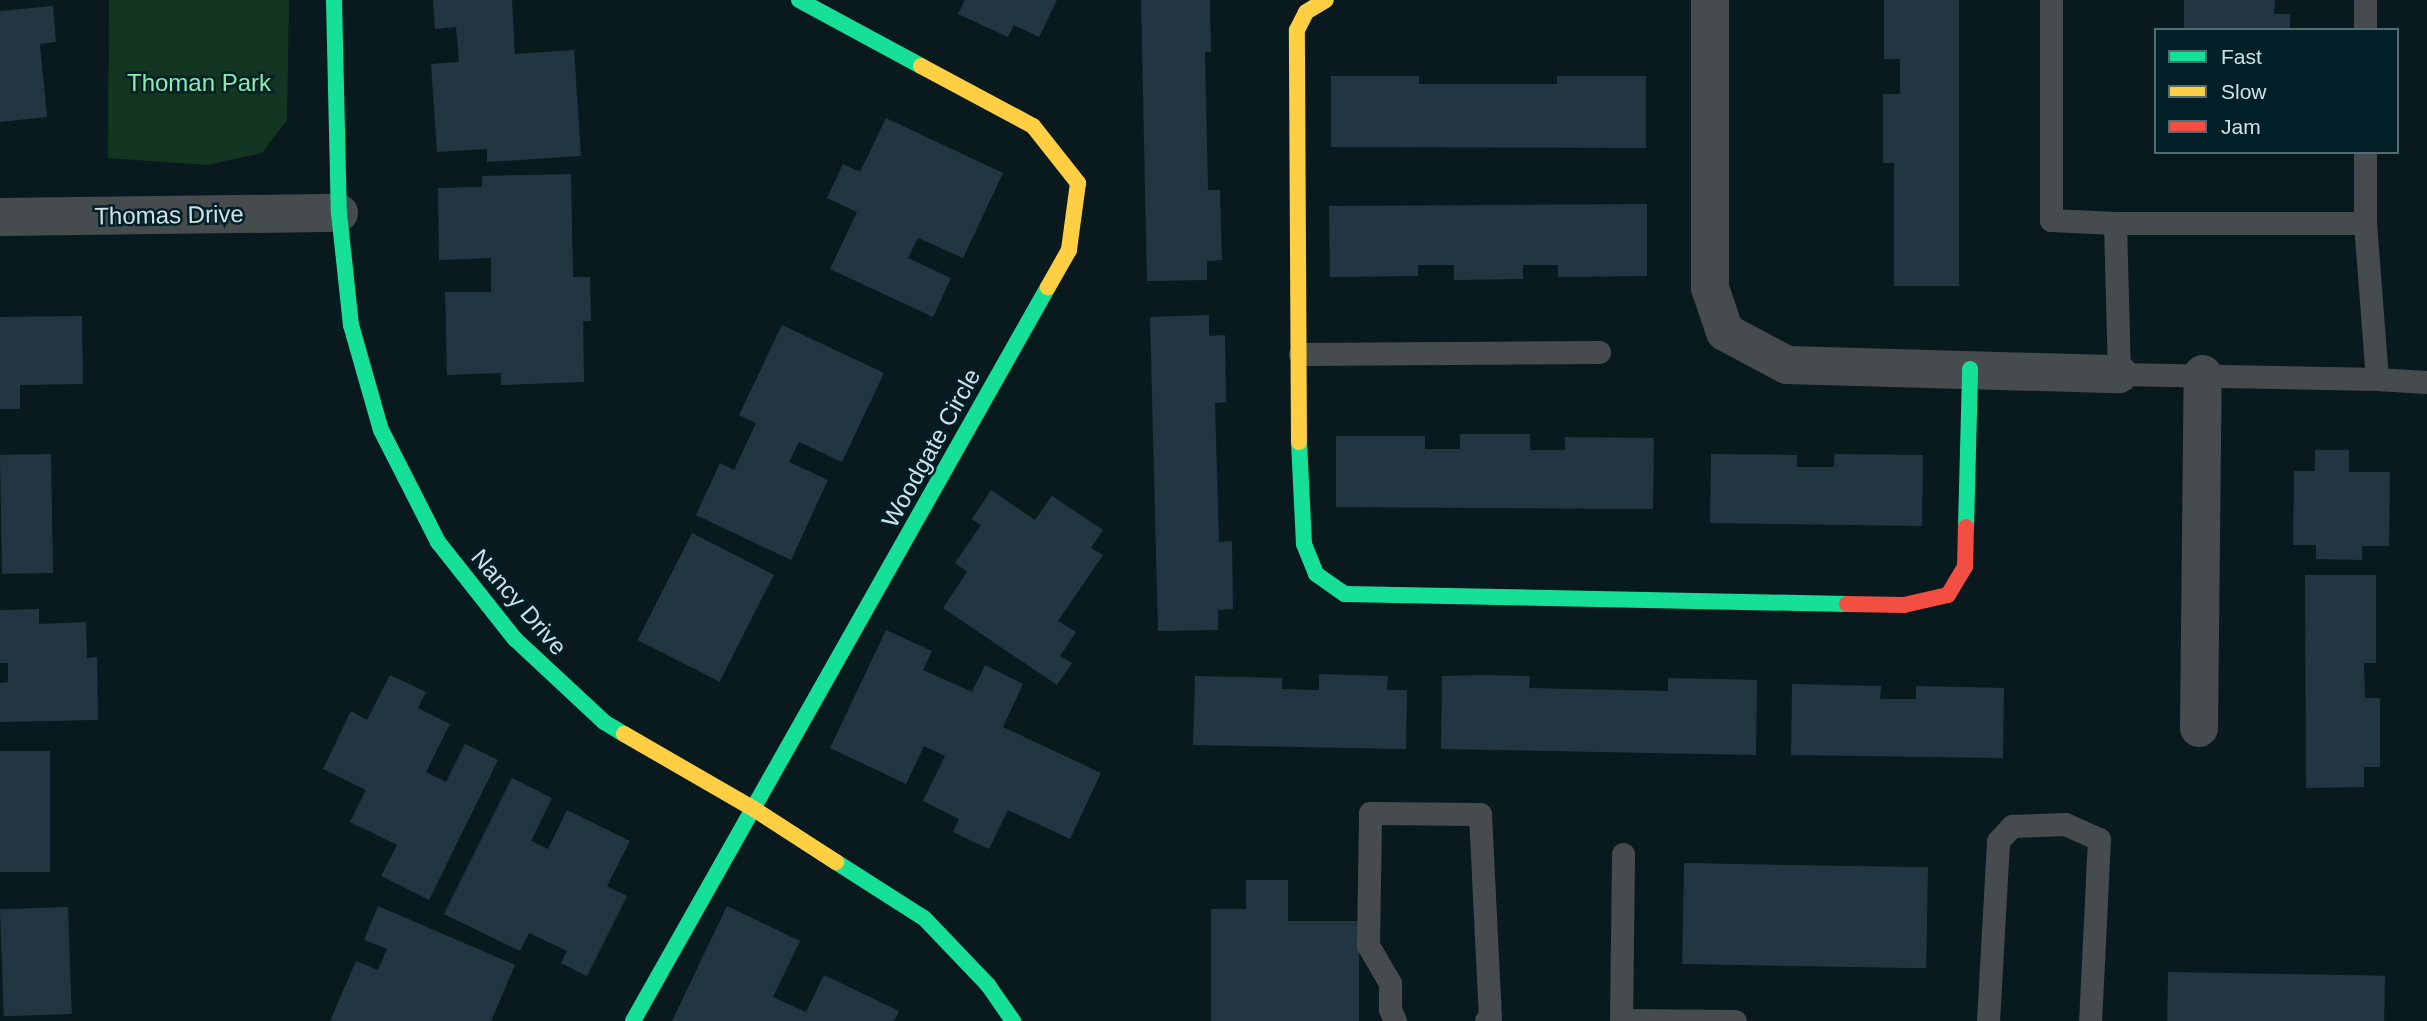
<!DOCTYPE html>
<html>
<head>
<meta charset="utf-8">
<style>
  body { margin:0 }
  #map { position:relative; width:2427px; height:1021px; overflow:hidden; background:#091a1e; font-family:Helvetica,sans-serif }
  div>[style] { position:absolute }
  .green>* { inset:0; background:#133622 }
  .building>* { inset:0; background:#223641; transform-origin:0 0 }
  .lane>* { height:23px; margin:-11.5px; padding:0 11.5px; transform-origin:11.5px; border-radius:11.5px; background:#464c4d }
  .street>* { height:38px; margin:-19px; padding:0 19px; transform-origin:19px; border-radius:19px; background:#464c4d }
  .fast>* { height:16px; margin:-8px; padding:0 8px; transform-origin:8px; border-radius:8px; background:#16e098 }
  .slow>* { height:16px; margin:-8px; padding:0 8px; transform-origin:8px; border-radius:8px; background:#ffcf43 }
  .jam>* { height:16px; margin:-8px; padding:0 8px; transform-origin:8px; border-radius:8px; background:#f24e42 }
  span { translate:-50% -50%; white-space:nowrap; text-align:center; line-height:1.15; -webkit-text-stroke:5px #001f27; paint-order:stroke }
  .park-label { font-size:24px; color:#8becac }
  .street-label { font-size:24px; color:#d0e1e6 }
  .legend { position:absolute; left:2154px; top:28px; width:245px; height:126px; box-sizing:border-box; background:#001f27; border:2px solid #536d73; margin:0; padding:9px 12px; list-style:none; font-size:21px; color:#d0e1e6 }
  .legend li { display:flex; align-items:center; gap:14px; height:35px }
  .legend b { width:35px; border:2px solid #536d73 }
</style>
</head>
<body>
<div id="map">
  <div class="green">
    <div style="clip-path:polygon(109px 0,289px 0,287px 120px,262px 153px,207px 165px,108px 158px)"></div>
  </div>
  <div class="building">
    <div style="clip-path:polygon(433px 0,512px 0,515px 54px,574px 50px,581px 156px,487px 162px,487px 149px,437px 152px,431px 64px,459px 62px,456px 27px,435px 29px)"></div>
    <div style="clip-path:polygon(965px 0,1057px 0,1039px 37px,1014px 25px,1008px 37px,958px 14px)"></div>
    <div style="clip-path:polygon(1141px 0,1210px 0,1211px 52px,1205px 52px,1208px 190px,1220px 190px,1222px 260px,1207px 261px,1207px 280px,1147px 281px)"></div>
    <div style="clip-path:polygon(1884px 0,1959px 0,1959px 286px,1894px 286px,1894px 163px,1883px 163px,1883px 94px,1900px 94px,1900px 59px,1884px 59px)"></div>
    <div style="clip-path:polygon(2184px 0,2275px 0,2274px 14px,2290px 14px,2290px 30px,2184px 30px)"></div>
    <div style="clip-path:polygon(53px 6px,56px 42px,40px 44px,47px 117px,0 122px,0 11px)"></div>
    <div style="clip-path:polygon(1331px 76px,1419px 76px,1419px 84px,1557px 84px,1557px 76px,1646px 76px,1646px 148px,1331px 147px)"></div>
    <div style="clip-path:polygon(886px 118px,1003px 173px,963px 258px,918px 238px,908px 258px,951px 278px,933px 317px,830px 269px,857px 212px,827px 198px,843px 164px,860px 172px)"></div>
    <div style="clip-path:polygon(571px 174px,573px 277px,590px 277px,591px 321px,583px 321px,584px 382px,501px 385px,501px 373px,447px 375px,445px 292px,491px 292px,491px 258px,439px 260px,438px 188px,482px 187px,482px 176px)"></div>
    <div style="clip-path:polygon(1647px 204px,1647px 276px,1558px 277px,1558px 265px,1523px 265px,1523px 279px,1454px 280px,1454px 265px,1418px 265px,1418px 276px,1330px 277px,1329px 206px)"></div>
    <div style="clip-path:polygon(1209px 315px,1209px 336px,1225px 335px,1226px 402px,1215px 403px,1219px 542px,1232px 541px,1233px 609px,1218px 610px,1218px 630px,1158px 631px,1150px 317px)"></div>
    <div style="clip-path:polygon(82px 316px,83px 384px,20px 385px,20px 409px,0 409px,0 317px)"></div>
    <div style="clip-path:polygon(782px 325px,884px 373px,842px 462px,799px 442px,789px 462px,828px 480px,791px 560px,696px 515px,720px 463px,734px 470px,756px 423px,739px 415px)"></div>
    <div style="clip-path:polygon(1460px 434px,1530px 434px,1530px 450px,1565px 450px,1565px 437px,1654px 438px,1653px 509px,1336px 507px,1336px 436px,1425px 436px,1425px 449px,1460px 449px)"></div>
    <div style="clip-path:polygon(2315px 450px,2349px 450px,2349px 472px,2390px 472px,2389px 546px,2362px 546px,2362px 560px,2316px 559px,2316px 545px,2293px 545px,2294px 471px,2315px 471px)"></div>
    <div style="left:51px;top:454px;width:119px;height:51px;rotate:89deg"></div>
    <div style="clip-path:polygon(1711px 454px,1797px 455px,1797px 467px,1834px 467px,1834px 454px,1923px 455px,1922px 526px,1710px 523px)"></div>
    <div style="clip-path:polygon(991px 490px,1035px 520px,1052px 496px,1103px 530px,1091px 548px,1103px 555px,1058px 621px,1076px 632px,1060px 656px,1072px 663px,1057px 685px,943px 608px,967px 572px,955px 563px,981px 525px,972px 519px)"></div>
    <div style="left:692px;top:533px;width:92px;height:120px;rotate:27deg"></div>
    <div style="clip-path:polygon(2305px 575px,2376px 575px,2376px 663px,2364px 663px,2365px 698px,2380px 698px,2380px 767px,2364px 767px,2364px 787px,2306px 788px)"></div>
    <div style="clip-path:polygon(39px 609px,39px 624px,86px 622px,87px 658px,97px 657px,98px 720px,0 722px,0 683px,8px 682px,8px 663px,0 663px,0 610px)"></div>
    <div style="clip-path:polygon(886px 630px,932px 651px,923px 670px,972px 692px,985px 665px,1023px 684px,1003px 727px,1101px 773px,1070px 839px,1008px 810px,989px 849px,953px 832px,959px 819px,923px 801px,945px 756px,924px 746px,906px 784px,830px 748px)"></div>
    <div style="clip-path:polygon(1319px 674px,1388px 676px,1387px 690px,1407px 690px,1406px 749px,1193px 745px,1195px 676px,1282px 678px,1282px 689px,1319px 690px)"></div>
    <div style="clip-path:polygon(390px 675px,426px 692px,418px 708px,450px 724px,426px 772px,446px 782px,465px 744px,498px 760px,429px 900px,381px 876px,397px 845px,350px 822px,366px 790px,323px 769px,351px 711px,367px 720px)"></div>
    <div style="clip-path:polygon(1485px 675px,1530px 676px,1529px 688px,1668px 691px,1668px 678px,1757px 680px,1756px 755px,1441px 749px,1442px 676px)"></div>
    <div style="clip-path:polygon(1792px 684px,1881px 686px,1880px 699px,1916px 699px,1916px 686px,2004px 688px,2003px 758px,1791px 755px)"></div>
    <div style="left:50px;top:751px;width:121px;height:50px;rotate:90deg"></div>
    <div style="clip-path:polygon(512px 778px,552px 798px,531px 841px,548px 849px,567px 810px,630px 841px,607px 886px,627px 896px,587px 976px,561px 963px,567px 951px,529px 933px,520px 951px,444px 914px)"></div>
    <div style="left:1684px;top:863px;width:244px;height:101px;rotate:1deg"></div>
    <div style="clip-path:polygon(1246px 880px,1288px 880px,1288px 921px,1359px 921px,1359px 1021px,1211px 1021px,1211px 909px,1246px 909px)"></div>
    <div style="clip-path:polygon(378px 906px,515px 965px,491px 1021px,330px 1021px,356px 961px,378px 970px,387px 949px,364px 940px)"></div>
    <div style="clip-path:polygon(727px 906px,800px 941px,773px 997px,806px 1012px,824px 975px,899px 1011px,894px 1021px,672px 1021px)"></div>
    <div style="left:68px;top:907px;width:107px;height:68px;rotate:88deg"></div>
    <div style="left:2168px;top:972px;width:217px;height:49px;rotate:1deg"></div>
  </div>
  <div class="lane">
    <div style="left:2051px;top:0;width:220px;rotate:90deg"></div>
    <div style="left:2051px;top:220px;width:64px;rotate:2.7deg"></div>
    <div style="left:2115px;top:223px;width:151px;rotate:88.5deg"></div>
    <div style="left:2119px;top:374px;width:258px;rotate:1.1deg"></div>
    <div style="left:2377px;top:379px;width:156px;rotate:-94.4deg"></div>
    <div style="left:2365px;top:223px;width:71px;rotate:-90deg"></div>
    <div style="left:2365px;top:0;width:30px;rotate:90deg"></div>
    <div style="left:2115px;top:223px;width:250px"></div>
    <div style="left:1300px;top:354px;width:299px;rotate:-0.4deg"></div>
    <div style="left:2377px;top:379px;width:50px;rotate:3.4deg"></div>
    <div style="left:1621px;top:1020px;width:114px;rotate:0.5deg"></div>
    <div style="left:1395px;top:1021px;width:13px;rotate:-113deg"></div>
    <div style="left:1390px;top:1009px;width:26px;rotate:-90deg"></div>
    <div style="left:1390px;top:983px;width:44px;rotate:-120.1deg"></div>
    <div style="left:1368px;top:945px;width:132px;rotate:-89.1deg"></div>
    <div style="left:1370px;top:813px;width:110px;rotate:0.5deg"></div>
    <div style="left:1480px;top:814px;width:203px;rotate:87.2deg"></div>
    <div style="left:1490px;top:1017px;width:6px;rotate:135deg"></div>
    <div style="left:1621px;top:1021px;width:167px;rotate:-89.3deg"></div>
    <div style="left:1988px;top:1021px;width:180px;rotate:-86.8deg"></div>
    <div style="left:1998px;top:841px;width:21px;rotate:-47deg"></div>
    <div style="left:2012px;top:826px;width:53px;rotate:-2.2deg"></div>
    <div style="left:2065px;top:824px;width:37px;rotate:24deg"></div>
    <div style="left:2099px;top:839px;width:182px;rotate:92.8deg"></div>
  </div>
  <div class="street">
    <div style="left:1710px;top:0;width:288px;rotate:90deg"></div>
    <div style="left:1710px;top:288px;width:46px;rotate:71.2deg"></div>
    <div style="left:1725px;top:332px;width:70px;rotate:28deg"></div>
    <div style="left:1787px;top:365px;width:332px;rotate:1.6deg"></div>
    <div style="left:0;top:217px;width:339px;rotate:-0.7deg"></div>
    <div style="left:2199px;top:728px;width:354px;rotate:-89.4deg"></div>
  </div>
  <div class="fast">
    <div style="left:334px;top:0;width:213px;rotate:88.7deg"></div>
    <div style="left:339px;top:213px;width:113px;rotate:83.9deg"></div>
    <div style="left:351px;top:325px;width:109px;rotate:74.1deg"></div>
    <div style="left:381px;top:430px;width:126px;rotate:63deg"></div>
    <div style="left:438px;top:542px;width:124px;rotate:51.6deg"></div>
    <div style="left:515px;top:639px;width:122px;rotate:43deg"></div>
    <div style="left:604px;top:722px;width:23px;rotate:31deg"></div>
    <div style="left:799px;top:0;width:139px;rotate:28.4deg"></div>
    <div style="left:1299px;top:442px;width:102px;rotate:87.2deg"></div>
    <div style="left:1304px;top:544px;width:32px;rotate:68deg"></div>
    <div style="left:1316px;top:574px;width:35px;rotate:35deg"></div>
    <div style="left:1345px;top:594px;width:502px;rotate:1.14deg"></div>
    <div style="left:1966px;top:527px;width:158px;rotate:-88.5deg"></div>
    <div style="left:836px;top:862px;width:104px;rotate:32.5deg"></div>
    <div style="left:924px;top:918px;width:93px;rotate:46.3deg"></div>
    <div style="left:988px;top:985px;width:44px;rotate:55.2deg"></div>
    <div style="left:633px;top:1021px;width:843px;rotate:-60.52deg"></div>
  </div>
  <div class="slow">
    <div style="left:921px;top:66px;width:127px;rotate:28.2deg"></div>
    <div style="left:1033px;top:126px;width:73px;rotate:51.7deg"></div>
    <div style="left:1078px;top:183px;width:68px;rotate:97.7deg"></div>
    <div style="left:1069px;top:250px;width:43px;rotate:119.6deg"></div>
    <div style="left:1299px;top:442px;width:412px;rotate:-90.3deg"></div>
    <div style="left:1297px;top:30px;width:20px;rotate:-63deg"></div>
    <div style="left:1306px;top:12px;width:23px;rotate:-31deg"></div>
    <div style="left:624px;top:734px;width:150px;rotate:30deg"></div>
    <div style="left:754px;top:809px;width:98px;rotate:32.9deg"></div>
  </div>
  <div class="jam">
    <div style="left:1847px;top:604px;width:57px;rotate:1deg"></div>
    <div style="left:1904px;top:605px;width:45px;rotate:-12.8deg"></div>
    <div style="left:1948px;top:595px;width:33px;rotate:-59deg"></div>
    <div style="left:1965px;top:567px;width:40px;rotate:-88.6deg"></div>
  </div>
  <div class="park-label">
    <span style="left:199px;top:83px">Thoman Park</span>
  </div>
  <div class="street-label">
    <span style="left:169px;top:215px;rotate:-1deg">Thomas Drive</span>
    <span style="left:931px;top:448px;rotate:-61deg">Woodgate Circle</span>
    <span style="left:519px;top:602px;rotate:49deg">Nancy Drive</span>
  </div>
  <ul class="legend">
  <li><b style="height:9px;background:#16e098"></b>Fast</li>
  <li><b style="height:9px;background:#ffcf43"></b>Slow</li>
  <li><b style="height:9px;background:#f24e42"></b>Jam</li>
  </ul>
</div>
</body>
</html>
